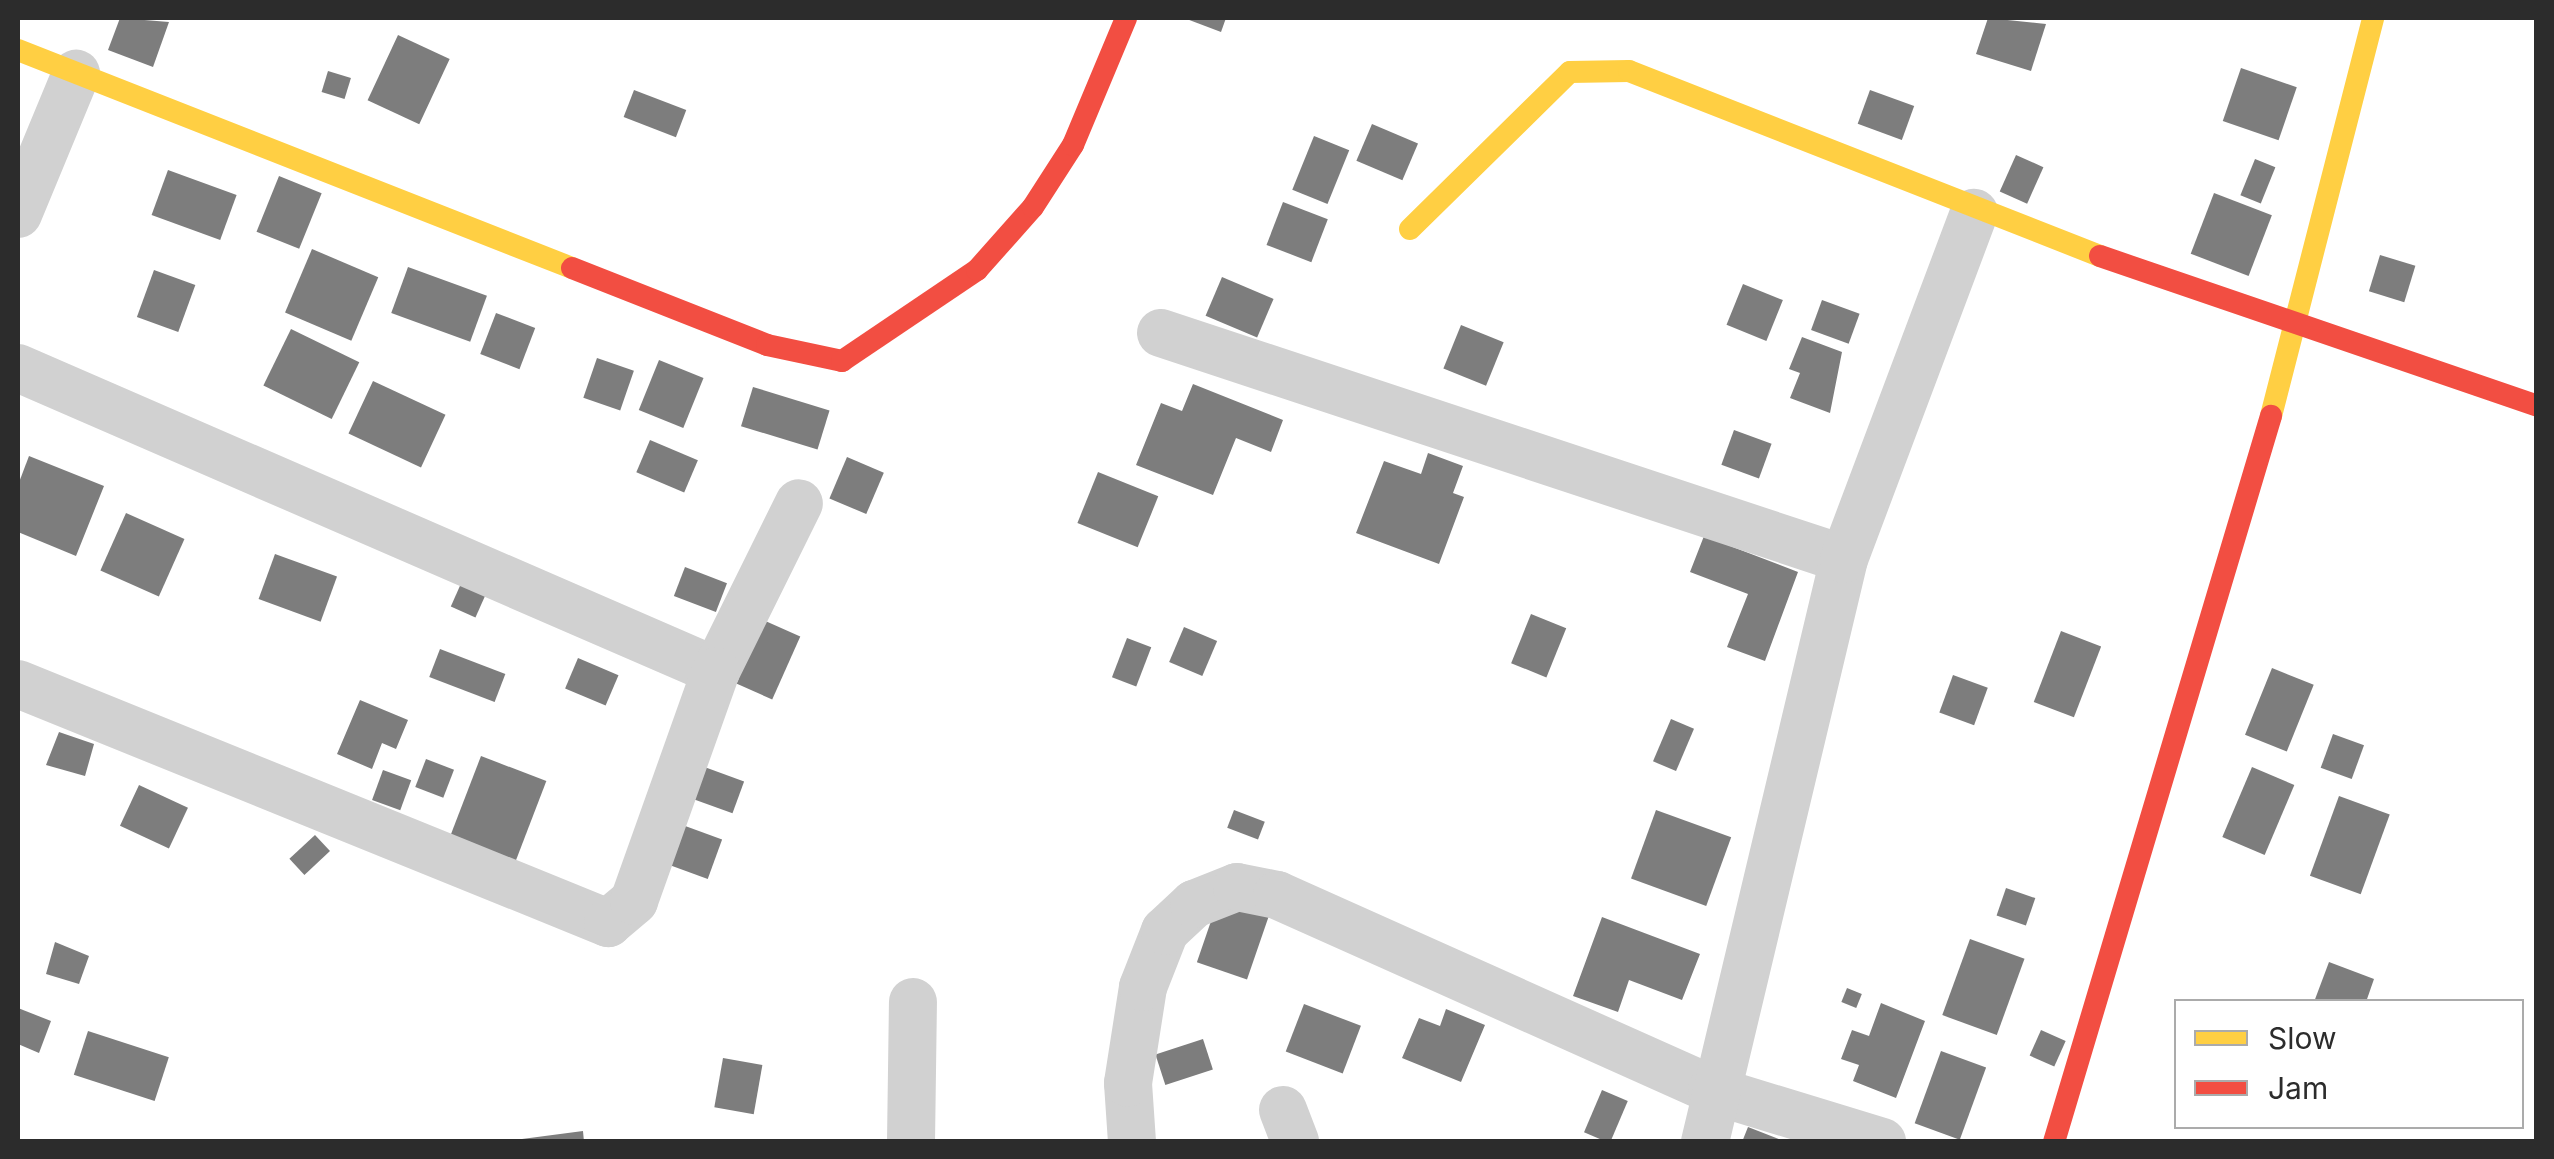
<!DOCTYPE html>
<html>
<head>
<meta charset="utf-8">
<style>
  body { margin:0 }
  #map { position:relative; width:2554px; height:1159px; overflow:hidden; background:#fff; font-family:Inter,sans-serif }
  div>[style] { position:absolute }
  .building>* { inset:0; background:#7d7d7d; transform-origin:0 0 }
  .street>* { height:48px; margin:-24px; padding:0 24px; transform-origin:24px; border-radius:24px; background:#d1d1d1 }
  .slow>* { height:22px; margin:-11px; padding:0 11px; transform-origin:11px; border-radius:11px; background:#ffcf43 }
  .jam>* { height:22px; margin:-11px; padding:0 11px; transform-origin:11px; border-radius:11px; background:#f24e42 }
  span { translate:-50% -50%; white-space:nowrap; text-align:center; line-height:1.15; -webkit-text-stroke:10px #fff; paint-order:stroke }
  .frame { position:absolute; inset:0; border:20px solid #2c2c2c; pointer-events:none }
  .legend { position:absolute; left:2174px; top:999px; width:350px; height:130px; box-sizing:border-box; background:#fff; border:2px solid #ababab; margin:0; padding:12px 18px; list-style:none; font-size:30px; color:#2c2c2c }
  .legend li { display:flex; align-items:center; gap:20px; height:50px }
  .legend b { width:50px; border:2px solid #ababab }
</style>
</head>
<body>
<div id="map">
  <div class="building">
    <div style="clip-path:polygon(120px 18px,169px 22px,153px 67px,108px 50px)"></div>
    <div style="clip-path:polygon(1184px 18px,1226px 18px,1221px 32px)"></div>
    <div style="clip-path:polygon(1988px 18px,2046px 24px,2031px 71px,1976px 54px)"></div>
    <div style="left:398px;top:35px;width:57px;height:72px;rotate:25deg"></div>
    <div style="left:2241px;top:68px;width:59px;height:56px;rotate:19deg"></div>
    <div style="left:328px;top:71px;width:24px;height:22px;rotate:17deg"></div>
    <div style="left:634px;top:90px;width:56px;height:29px;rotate:21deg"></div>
    <div style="left:1870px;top:90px;width:47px;height:36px;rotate:20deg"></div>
    <div style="left:1372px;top:124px;width:50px;height:40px;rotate:23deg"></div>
    <div style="left:1314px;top:136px;width:38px;height:58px;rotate:22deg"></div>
    <div style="left:2016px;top:155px;width:30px;height:40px;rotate:24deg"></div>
    <div style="left:2255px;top:159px;width:22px;height:39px;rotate:22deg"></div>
    <div style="left:168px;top:170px;width:73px;height:48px;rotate:20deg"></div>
    <div style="left:279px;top:176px;width:46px;height:60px;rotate:22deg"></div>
    <div style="left:2214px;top:193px;width:62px;height:65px;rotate:21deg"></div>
    <div style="left:1283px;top:202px;width:48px;height:46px;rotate:21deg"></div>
    <div style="left:312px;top:249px;width:72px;height:69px;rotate:23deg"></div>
    <div style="left:2380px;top:255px;width:37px;height:38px;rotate:17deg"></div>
    <div style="left:408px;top:267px;width:84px;height:49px;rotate:20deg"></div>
    <div style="left:154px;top:270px;width:44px;height:50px;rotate:20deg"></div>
    <div style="left:1222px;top:277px;width:56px;height:42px;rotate:23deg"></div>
    <div style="left:1743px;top:284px;width:43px;height:44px;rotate:22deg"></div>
    <div style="left:1822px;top:300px;width:40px;height:32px;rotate:20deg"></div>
    <div style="left:496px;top:313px;width:42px;height:44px;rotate:21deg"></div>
    <div style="left:1461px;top:325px;width:46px;height:47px;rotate:22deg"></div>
    <div style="left:291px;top:329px;width:76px;height:63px;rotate:26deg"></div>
    <div style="clip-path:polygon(1802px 337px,1842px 352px,1830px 413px,1790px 398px,1800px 373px,1789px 369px)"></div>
    <div style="left:597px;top:358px;width:39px;height:42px;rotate:19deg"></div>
    <div style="left:659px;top:360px;width:48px;height:54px;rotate:22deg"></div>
    <div style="left:373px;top:381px;width:80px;height:58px;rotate:25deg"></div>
    <div style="clip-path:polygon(1193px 384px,1283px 420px,1271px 452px,1236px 438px,1213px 495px,1136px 465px,1161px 403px,1182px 411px)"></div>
    <div style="left:753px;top:387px;width:80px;height:41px;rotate:17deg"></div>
    <div style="left:1734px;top:430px;width:40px;height:37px;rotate:20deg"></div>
    <div style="left:650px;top:440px;width:52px;height:35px;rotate:23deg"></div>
    <div style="clip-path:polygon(1428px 453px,1463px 466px,1453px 493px,1464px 497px,1439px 564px,1356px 533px,1384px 461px,1421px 474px)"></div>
    <div style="clip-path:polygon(29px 456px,104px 486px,76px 556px,18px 532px,18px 485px)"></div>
    <div style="left:847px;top:457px;width:40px;height:45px;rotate:23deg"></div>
    <div style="left:1098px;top:472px;width:65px;height:55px;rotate:22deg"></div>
    <div style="left:126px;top:513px;width:64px;height:63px;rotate:24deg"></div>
    <div style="clip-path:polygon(1704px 536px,1798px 572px,1765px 661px,1727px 647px,1748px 594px,1690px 572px)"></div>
    <div style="left:275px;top:554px;width:66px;height:48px;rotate:20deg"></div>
    <div style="left:685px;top:567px;width:45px;height:31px;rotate:21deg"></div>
    <div style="left:463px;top:579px;width:27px;height:30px;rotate:24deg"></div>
    <div style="left:1531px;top:614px;width:38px;height:53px;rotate:22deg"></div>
    <div style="left:761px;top:619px;width:43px;height:69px;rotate:24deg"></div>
    <div style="left:1184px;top:627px;width:36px;height:38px;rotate:23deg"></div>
    <div style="left:2061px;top:631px;width:43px;height:76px;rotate:21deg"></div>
    <div style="left:1127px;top:638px;width:26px;height:42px;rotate:21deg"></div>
    <div style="left:440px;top:649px;width:70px;height:30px;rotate:21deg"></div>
    <div style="left:578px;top:658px;width:44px;height:33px;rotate:23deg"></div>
    <div style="left:2272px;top:668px;width:45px;height:72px;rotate:22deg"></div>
    <div style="left:1953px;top:675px;width:37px;height:40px;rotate:20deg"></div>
    <div style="clip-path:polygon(360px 700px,408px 720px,396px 749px,382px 743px,372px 769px,337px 754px)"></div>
    <div style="left:1671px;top:719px;width:25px;height:46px;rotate:23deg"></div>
    <div style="clip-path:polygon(59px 732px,94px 744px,85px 776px,46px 765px)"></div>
    <div style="left:2333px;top:734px;width:33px;height:36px;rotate:20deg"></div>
    <div style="left:481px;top:756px;width:70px;height:89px;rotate:21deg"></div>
    <div style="left:426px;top:759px;width:30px;height:30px;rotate:21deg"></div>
    <div style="left:699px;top:765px;width:48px;height:34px;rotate:20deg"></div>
    <div style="left:2252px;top:767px;width:46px;height:76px;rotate:23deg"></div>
    <div style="left:383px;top:770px;width:30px;height:32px;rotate:20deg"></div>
    <div style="left:139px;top:785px;width:54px;height:45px;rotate:25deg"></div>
    <div style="left:2339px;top:796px;width:54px;height:85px;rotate:20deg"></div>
    <div style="left:1234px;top:810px;width:33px;height:19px;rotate:21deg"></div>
    <div style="left:1656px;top:810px;width:80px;height:73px;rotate:20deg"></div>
    <div style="left:677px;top:823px;width:48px;height:42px;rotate:20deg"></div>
    <div style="left:315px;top:835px;width:22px;height:35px;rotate:47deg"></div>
    <div style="left:2006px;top:888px;width:31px;height:29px;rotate:19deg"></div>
    <div style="left:1220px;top:895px;width:53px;height:71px;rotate:19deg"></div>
    <div style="clip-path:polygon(1602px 917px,1700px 954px,1682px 1000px,1629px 980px,1618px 1012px,1573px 996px)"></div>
    <div style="left:1970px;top:939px;width:58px;height:81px;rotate:20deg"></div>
    <div style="clip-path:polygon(55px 942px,89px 956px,79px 984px,46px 974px)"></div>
    <div style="clip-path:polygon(2329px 962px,2374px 979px,2366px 1002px,2314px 1002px)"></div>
    <div style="left:1847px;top:988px;width:16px;height:15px;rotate:22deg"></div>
    <div style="clip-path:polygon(1881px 1003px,1925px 1021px,1896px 1098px,1853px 1081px,1859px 1065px,1841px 1059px,1852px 1030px,1869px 1036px)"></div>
    <div style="left:1304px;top:1004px;width:61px;height:51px;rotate:21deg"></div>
    <div style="clip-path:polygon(18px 1008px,51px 1021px,39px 1053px,18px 1044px)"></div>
    <div style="clip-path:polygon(1446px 1009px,1485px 1025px,1461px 1082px,1402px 1058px,1419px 1018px,1440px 1026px)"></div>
    <div style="left:2041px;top:1030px;width:27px;height:28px;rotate:24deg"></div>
    <div style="left:88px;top:1031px;width:85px;height:46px;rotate:18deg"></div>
    <div style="left:1203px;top:1039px;width:32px;height:50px;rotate:72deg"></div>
    <div style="left:1941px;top:1051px;width:48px;height:77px;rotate:20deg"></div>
    <div style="left:723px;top:1058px;width:40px;height:50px;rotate:10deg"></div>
    <div style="left:1602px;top:1090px;width:28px;height:46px;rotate:23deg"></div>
    <div style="clip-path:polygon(1748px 1127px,1784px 1141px,1784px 1142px,1742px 1142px)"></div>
    <div style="clip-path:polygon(583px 1131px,584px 1142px,522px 1142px,522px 1139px)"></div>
  </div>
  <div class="street">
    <div style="left:18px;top:214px;width:152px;rotate:-67.5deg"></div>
    <div style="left:1161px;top:333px;width:719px;rotate:18.31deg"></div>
    <div style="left:18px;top:368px;width:761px;rotate:23.47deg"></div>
    <div style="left:716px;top:671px;width:187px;rotate:-63.7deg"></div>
    <div style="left:18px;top:684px;width:637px;rotate:22.05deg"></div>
    <div style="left:608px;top:923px;width:34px;rotate:-40deg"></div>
    <div style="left:634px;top:901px;width:244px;rotate:-70.4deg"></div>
    <div style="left:1283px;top:1110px;width:34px;rotate:69deg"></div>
    <div style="left:911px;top:1142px;width:140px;rotate:-89.2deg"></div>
    <div style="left:1132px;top:1142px;width:59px;rotate:-93.9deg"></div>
    <div style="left:1128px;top:1083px;width:97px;rotate:-81.1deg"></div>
    <div style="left:1143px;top:987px;width:60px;rotate:-68.6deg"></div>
    <div style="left:1165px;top:931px;width:40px;rotate:-43deg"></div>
    <div style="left:1194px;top:904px;width:46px;rotate:-21.6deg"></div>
    <div style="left:1237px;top:887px;width:41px;rotate:11.3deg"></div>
    <div style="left:1277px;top:895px;width:477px;rotate:24.1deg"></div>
    <div style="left:1712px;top:1090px;width:178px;rotate:17deg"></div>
    <div style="left:1705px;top:1142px;width:599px;rotate:-76.59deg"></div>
    <div style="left:1844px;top:559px;width:370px;rotate:-69.4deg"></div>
  </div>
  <div class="slow">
    <div style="left:18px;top:50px;width:595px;rotate:21.48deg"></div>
    <div style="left:1410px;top:229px;width:224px;rotate:-44.5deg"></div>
    <div style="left:1570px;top:72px;width:59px;rotate:-1deg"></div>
    <div style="left:1629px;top:71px;width:506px;rotate:21.44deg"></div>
    <div style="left:2271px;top:416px;width:411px;rotate:-75.6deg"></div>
  </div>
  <div class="jam">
    <div style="left:2100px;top:256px;width:461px;rotate:18.9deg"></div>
    <div style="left:572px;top:268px;width:210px;rotate:21.5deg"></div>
    <div style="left:767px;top:345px;width:77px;rotate:12deg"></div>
    <div style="left:842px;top:361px;width:163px;rotate:-34deg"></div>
    <div style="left:977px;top:270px;width:84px;rotate:-48.4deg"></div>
    <div style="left:1033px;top:207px;width:74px;rotate:-57.2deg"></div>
    <div style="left:1073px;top:145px;width:138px;rotate:-67.3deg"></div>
    <div style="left:2054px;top:1142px;width:758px;rotate:-73.36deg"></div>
  </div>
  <div class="frame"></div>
  <ul class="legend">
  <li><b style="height:12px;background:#ffcf43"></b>Slow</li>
  <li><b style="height:12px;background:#f24e42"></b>Jam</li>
  </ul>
</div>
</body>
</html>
